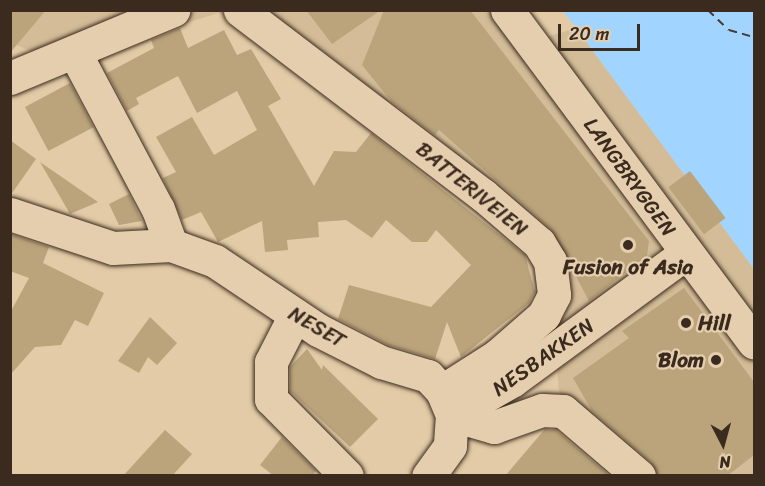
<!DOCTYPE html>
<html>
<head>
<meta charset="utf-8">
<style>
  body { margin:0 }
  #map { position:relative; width:765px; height:486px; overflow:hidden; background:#e2cba6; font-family:Sriracha,sans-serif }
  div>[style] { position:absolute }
  .built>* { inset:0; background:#d3bc97 }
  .water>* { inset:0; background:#a1d5ff }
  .ferry>* { height:1.5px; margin-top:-0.75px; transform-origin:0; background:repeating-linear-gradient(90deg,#453b34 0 8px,transparent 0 14px) }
  .building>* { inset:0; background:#bba47b; transform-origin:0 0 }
  .roads { filter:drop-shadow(0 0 2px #3b2a1e) drop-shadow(0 0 2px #3b2a1e) }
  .minor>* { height:33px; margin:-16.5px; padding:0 16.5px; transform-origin:16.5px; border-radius:16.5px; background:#e5ceae }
  .dots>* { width:16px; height:16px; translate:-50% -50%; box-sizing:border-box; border:3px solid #e5ceae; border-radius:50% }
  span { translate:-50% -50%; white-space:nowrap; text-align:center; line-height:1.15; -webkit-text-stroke:4.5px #e5ceae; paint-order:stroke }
  .street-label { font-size:21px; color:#3b2a1e }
  .poi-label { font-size:21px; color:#3b2a1e; font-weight:700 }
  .left { translate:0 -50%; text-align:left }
  .right { translate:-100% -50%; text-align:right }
  .frame { position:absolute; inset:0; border:12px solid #3b2a1e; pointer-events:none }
  .north { position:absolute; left:693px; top:414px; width:60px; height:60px; -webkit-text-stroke:4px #e5ceae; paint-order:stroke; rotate:174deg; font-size:16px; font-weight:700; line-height:24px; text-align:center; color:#3b2a1e }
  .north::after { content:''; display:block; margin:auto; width:21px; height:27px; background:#3b2a1e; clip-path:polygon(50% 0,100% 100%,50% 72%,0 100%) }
  .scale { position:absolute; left:558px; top:24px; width:82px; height:27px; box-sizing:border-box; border:3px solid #3b2a1e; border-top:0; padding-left:8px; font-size:18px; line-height:21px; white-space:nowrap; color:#3b2a1e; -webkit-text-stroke:4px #e5ceae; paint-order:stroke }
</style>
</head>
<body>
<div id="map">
  <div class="built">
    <div style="clip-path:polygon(508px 10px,537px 40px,576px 28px,754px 269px,754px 475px,624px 475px,559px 392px,551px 285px,455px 166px,322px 51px,218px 13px,61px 63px,11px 43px,10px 11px)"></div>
  </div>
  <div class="water">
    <div style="clip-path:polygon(563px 11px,754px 11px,754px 269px,576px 28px)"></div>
  </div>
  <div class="ferry">
    <div style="left:708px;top:10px;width:29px;rotate:44deg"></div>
    <div style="left:729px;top:30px;width:26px;rotate:16deg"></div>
  </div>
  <div class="building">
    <div style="clip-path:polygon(10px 10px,46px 10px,10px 53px)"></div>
    <div style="clip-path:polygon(306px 10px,381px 10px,332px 44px)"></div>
    <div style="clip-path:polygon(384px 10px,470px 10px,649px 241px,647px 256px,589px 301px,551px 229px,439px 130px,435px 135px,391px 101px,362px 65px)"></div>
    <div style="clip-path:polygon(180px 28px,188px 48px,224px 30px,237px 55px,251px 49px,281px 99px,268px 106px,314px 186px,334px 151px,356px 152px,371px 133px,525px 255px,535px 292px,529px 303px,461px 357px,447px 322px,435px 359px,388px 345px,338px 319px,349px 285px,431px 307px,471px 265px,436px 230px,427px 242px,412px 242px,386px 220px,372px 238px,346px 220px,318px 222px,319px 237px,287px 240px,288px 250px,265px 252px,262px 221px,218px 242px,201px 212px,182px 220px,163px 178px,176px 172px,156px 137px,192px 117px,214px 155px,257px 130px,237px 91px,197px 113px,178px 76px,136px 98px,139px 104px,127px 111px,107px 73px,154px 48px,151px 40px)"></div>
    <div style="left:70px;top:83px;width:50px;height:51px;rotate:62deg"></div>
    <div style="clip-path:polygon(10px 140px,36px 159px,10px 196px)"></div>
    <div style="clip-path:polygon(40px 162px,98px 202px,70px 214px)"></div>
    <div style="left:690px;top:171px;width:59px;height:27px;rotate:53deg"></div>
    <div style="clip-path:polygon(129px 194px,142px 221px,119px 225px,109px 204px)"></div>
    <div style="clip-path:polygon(10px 234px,49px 247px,43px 263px,104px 293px,88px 326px,75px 320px,61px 345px,35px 347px,10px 375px,10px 313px,29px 278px,10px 271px)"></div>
    <div style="clip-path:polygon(684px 288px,754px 382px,754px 455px,727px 476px,657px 476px,651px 462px,592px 411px,573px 378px,629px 338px,622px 331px)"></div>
    <div style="clip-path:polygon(150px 317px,177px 343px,157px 365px,148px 357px,139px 373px,118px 361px)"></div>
    <div style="clip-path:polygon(307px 349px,322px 370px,323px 365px,378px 419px,350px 447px,290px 391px,290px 367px)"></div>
    <div style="clip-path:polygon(545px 429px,556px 430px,610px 476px,505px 476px)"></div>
    <div style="clip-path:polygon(165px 430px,192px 454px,172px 476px,123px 476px)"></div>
    <div style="clip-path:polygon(282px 437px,316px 471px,312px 476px,274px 476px,260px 465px)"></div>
  </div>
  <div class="roads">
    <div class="minor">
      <div style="left:240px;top:10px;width:305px;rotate:37.3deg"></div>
      <div style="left:483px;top:195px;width:74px;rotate:40.6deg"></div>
      <div style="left:539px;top:243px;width:21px;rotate:59deg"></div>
      <div style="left:550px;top:261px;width:34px;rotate:83deg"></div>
      <div style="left:554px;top:295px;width:22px;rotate:117deg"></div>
      <div style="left:544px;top:315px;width:62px;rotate:138.9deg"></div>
      <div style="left:497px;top:356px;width:65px;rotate:147.5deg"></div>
      <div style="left:507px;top:10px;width:414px;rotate:53.4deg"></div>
      <div style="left:76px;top:55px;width:174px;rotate:62deg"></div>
      <div style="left:158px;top:209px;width:38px;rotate:70deg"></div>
      <div style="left:10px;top:78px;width:177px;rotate:-22.6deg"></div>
      <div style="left:10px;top:214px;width:108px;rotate:18.3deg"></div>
      <div style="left:113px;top:248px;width:58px;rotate:-3deg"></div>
      <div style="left:171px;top:245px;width:47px;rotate:20deg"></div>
      <div style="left:215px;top:261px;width:124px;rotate:33.8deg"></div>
      <div style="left:318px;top:330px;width:71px;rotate:26.9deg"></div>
      <div style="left:381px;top:362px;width:49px;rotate:16.6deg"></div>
      <div style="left:428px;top:376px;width:21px;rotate:47deg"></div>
      <div style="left:442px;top:391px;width:26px;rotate:67deg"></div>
      <div style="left:452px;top:415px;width:31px;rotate:94deg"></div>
      <div style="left:450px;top:446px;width:37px;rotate:126deg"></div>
      <div style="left:295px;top:315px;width:53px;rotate:117.1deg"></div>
      <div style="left:271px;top:362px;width:37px;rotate:90deg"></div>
      <div style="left:271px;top:399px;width:108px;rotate:45.4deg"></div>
      <div style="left:452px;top:415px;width:70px;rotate:-29.8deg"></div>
      <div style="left:513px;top:380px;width:215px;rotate:-36.3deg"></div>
      <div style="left:452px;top:415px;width:44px;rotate:15.9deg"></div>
      <div style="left:494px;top:427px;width:51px;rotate:-19.5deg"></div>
      <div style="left:542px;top:410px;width:21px;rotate:3deg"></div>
      <div style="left:563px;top:411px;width:100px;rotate:40.5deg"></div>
    </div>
  </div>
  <div class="dots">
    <div style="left:628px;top:245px;background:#3b2a1e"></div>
    <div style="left:686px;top:323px;background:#3b2a1e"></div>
    <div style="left:716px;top:360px;background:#3b2a1e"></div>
  </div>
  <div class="street-label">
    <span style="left:630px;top:177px;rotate:54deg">LANGBRYGGEN</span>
    <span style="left:472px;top:189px;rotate:39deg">BATTERIVEIEN</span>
    <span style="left:317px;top:327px;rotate:30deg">NESET</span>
    <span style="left:543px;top:357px;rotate:-35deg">NESBAKKEN</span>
  </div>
  <div class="poi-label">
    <span style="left:628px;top:267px">Fusion of Asia</span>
    <span class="left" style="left:698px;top:323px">Hill</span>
    <span class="right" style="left:704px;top:360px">Blom</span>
  </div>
  <div class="frame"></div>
  <div class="north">N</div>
  <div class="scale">20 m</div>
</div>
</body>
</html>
